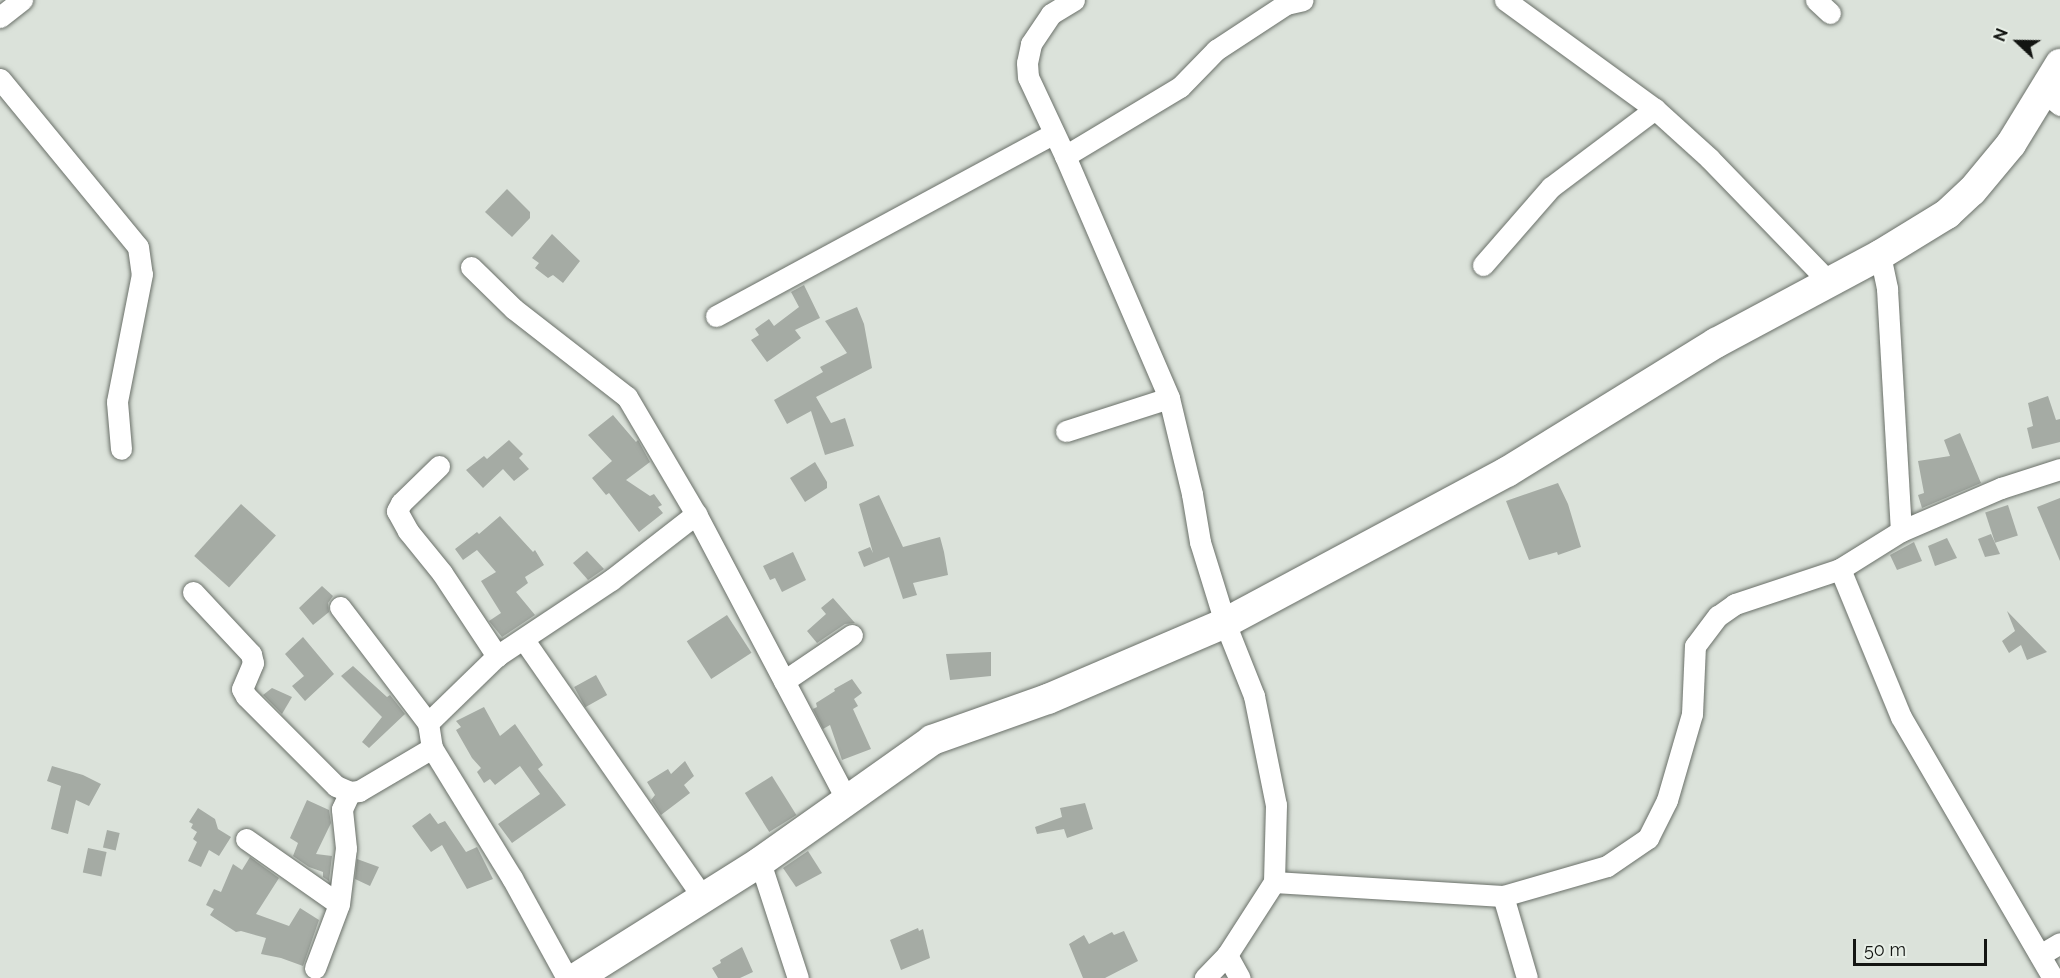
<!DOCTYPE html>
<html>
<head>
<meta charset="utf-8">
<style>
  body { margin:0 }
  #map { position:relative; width:2060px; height:978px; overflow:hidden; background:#dbe2da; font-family:Raleway,sans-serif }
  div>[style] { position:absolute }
  .building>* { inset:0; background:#a5aba4; transform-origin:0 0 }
  .roads { filter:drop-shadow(0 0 2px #6a7069) drop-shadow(0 0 2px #6a7069) }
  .street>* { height:21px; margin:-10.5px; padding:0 10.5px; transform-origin:10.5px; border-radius:10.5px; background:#fff }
  .secondary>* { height:30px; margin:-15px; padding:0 15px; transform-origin:15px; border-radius:15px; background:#fff }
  span { translate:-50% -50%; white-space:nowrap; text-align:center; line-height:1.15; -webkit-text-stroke:6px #e8efe7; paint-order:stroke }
  .north { position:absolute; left:1988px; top:12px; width:60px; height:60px; -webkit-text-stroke:4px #e8efe7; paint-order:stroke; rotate:292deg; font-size:16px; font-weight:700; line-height:24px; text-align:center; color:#131512 }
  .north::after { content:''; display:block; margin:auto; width:21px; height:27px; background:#131512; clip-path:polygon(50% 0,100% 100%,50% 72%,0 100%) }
  .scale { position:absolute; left:1853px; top:939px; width:134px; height:27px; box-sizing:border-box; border:3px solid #131512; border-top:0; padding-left:8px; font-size:18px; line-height:21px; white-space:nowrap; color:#131512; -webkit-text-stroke:4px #e8efe7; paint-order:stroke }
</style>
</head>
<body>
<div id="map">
  <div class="building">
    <div style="clip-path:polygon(507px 189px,530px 212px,530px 218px,512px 237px,485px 212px)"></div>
    <div style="clip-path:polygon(552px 234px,580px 261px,563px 283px,553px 275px,548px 278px,535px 268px,539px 263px,532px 258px)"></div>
    <div style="clip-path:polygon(804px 285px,820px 318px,795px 330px,801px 338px,767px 362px,751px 340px,759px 335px,755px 329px,769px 319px,774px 326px,799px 307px,791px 292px)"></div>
    <div style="clip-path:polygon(857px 307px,864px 324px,872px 368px,816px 397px,831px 423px,845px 418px,854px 446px,825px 455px,811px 411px,787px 424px,774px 400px,823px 372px,820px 367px,847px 353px,825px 321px)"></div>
    <div style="clip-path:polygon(2048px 396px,2056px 420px,2060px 419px,2060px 442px,2032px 449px,2027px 428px,2033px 426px,2028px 403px)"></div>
    <div style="clip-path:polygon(613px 415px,636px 442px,638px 440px,650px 462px,626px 480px,650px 496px,654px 494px,662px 505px,658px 507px,663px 513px,639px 532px,609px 493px,606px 495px,592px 478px,612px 461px,588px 435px)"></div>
    <div style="clip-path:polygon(1960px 433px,1981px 483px,1922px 508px,1918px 495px,1924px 493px,1918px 461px,1950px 456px,1944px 440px)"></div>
    <div style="clip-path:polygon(509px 440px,523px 454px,519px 458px,529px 469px,514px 481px,503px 469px,483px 488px,466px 470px,484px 456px,487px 459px)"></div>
    <div style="clip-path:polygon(815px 462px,827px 482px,827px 488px,805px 502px,790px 478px)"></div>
    <div style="clip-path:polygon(1558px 483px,1568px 504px,1581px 547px,1558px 555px,1557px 552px,1529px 560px,1506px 501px)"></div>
    <div style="clip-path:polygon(879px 495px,903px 547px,940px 537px,944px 552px,948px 575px,913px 583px,917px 595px,903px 599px,889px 557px,864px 567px,858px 552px,870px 547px,873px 553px,859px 504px)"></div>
    <div style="clip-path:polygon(2060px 498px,2060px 561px,2037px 507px)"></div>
    <div style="left:241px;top:504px;width:47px;height:70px;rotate:42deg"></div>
    <div style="left:2008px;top:505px;width:32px;height:24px;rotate:72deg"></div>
    <div style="clip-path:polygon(500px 516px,533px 552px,535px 550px,544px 565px,525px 577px,528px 583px,516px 592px,535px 615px,502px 637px,489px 621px,501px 613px,481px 581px,496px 572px,477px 550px,463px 560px,455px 549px,477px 532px,479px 534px)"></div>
    <div style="clip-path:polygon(1991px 534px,2000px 554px,1985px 557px,1978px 539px)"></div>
    <div style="clip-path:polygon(1947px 538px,1957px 558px,1935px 566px,1928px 546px)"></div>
    <div style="clip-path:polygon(1914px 542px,1922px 561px,1897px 570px,1890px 555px)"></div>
    <div style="clip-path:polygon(587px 551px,604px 569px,588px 580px,573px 563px)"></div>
    <div style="clip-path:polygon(793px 552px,806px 580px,782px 592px,775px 578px,770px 580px,763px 566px)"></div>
    <div style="clip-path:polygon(322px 586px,333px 596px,328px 603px,329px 612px,313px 625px,299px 608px)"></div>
    <div style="clip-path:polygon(833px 598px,855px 623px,845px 624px,817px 643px,807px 631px,826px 614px,821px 608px)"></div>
    <div style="clip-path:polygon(2007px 611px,2047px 652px,2027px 660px,2021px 645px,2009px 653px,2002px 641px,2015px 631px)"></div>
    <div style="left:727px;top:615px;width:45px;height:48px;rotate:57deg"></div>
    <div style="clip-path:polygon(303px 637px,334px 674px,305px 701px,292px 686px,304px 676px,285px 654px)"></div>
    <div style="clip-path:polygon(991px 652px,991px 676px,950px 680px,946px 654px)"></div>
    <div style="clip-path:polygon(353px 666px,387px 697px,390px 695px,405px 714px,369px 748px,362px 742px,382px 717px,341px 676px)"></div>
    <div style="left:596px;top:675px;width:23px;height:25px;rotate:61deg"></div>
    <div style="clip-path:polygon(852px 679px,862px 693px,854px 699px,858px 706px,853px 709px,871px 749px,842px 760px,830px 725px,823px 729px,813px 709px,817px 707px,816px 703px,835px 691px,834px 689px)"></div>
    <div style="clip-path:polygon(272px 688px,292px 697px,282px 714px,263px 695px)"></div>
    <div style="clip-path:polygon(484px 707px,500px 736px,515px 724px,543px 765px,538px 769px,566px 805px,512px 843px,498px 824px,540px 794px,520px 766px,495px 785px,490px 779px,484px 783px,477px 772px,481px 768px,472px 758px,456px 730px,461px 727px,456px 721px)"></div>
    <div style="clip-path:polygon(685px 761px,694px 776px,684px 785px,690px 793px,661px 815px,651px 800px,655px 795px,647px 782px,668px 769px,671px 774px)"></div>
    <div style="clip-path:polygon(52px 766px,83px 775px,101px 784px,89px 806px,76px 800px,68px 834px,51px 829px,61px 786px,47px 781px)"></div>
    <div style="left:772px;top:776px;width:46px;height:32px;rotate:58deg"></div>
    <div style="clip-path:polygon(307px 800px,329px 810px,331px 823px,316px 854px,332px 856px,329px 881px,323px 877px,323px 872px,309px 867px,293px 856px,298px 843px,290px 838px)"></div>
    <div style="clip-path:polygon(1085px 803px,1093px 829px,1067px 838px,1064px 829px,1037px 834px,1035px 827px,1062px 817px,1060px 808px)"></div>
    <div style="clip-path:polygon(198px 808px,215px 819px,218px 829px,231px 837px,219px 856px,209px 850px,201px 867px,188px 861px,197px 842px,193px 839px,197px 832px,191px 828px,193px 824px,189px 822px)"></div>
    <div style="clip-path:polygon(430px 813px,438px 824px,445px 821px,466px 852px,477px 847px,493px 879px,467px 889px,442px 845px,431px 852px,412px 826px)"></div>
    <div style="left:107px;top:830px;width:13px;height:18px;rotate:13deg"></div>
    <div style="left:88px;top:848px;width:19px;height:25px;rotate:12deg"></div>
    <div style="clip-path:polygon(808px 851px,822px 873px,796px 887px,783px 868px)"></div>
    <div style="clip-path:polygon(250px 857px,279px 878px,256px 914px,289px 926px,300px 908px,319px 920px,303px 966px,281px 958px,261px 954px,266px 938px,241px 931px,236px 932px,210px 915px,214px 909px,206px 905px,214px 889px,221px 892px,233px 864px,242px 870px)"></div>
    <div style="clip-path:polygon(357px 859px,379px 867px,370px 886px,355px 879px)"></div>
    <div style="clip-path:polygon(918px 928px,919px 931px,923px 929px,930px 958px,901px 970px,890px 940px)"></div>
    <div style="clip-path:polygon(1124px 931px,1138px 961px,1105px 978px,1083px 978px,1069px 944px,1084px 935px,1089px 944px,1112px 932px,1114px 935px)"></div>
    <div style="clip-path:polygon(742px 947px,753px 972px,740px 978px,718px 978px,712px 968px,721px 963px,720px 960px)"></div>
  </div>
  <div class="roads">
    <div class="street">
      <div style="left:1074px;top:0;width:27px;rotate:149deg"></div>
      <div style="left:1051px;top:14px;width:36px;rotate:124deg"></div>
      <div style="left:1031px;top:44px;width:19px;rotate:102deg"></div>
      <div style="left:1027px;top:63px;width:14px;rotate:86deg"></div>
      <div style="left:1028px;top:77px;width:87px;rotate:64.9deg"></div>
      <div style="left:1065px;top:156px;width:263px;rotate:66.7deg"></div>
      <div style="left:1169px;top:398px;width:99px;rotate:76.5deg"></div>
      <div style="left:1192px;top:494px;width:49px;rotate:80.5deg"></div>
      <div style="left:1200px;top:542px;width:85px;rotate:72.8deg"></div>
      <div style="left:1225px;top:623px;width:79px;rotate:68.3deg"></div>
      <div style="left:1254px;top:696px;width:111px;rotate:78.6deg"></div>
      <div style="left:1276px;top:805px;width:77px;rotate:91.5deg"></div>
      <div style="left:1274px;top:882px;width:87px;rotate:122.8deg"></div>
      <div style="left:1227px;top:955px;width:32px;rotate:134deg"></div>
      <div style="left:1505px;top:0;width:185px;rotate:36deg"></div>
      <div style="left:1655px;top:109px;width:73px;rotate:42.2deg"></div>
      <div style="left:1709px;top:158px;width:174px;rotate:45.9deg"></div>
      <div style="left:1816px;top:0;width:19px;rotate:43deg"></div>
      <div style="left:0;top:17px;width:28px;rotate:-38deg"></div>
      <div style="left:0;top:79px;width:217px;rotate:50.6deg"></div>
      <div style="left:138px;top:247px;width:27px;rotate:82deg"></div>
      <div style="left:142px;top:274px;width:130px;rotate:101.1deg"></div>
      <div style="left:117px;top:402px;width:47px;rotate:85.1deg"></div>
      <div style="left:2044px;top:92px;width:21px;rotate:39deg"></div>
      <div style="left:1065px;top:156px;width:134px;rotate:-31deg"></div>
      <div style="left:1180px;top:87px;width:52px;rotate:-45.8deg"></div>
      <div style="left:1216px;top:50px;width:84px;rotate:-33.3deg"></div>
      <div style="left:1286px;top:4px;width:17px;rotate:-13deg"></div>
      <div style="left:1880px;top:255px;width:35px;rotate:78deg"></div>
      <div style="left:1887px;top:289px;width:242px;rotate:86.7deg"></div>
      <div style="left:1483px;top:265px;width:103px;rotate:-48.9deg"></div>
      <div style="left:1551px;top:187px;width:130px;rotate:-36.9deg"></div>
      <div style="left:471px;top:267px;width:60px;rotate:44.3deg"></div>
      <div style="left:514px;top:309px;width:143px;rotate:37.9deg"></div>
      <div style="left:627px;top:397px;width:136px;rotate:59.5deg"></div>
      <div style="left:696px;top:514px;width:324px;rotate:62.2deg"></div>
      <div style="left:716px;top:316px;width:384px;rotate:-28.4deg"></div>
      <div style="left:1066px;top:431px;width:108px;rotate:-17.8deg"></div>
      <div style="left:439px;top:466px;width:53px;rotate:135.8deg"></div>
      <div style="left:401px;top:503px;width:9px;rotate:117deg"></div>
      <div style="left:397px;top:511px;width:23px;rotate:61deg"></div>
      <div style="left:408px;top:531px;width:54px;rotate:51deg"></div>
      <div style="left:442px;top:573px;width:100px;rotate:56.5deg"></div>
      <div style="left:1840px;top:569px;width:160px;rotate:67.6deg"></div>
      <div style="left:1901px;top:717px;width:302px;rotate:59.8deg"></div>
      <div style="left:193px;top:592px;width:85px;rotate:46.9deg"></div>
      <div style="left:251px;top:654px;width:9px;rotate:77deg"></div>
      <div style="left:253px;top:663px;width:28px;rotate:113deg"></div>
      <div style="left:242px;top:689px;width:8px;rotate:60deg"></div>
      <div style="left:246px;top:696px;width:127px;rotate:45deg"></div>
      <div style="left:336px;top:786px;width:15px;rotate:23deg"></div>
      <div style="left:350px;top:792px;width:9px;rotate:-6deg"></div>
      <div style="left:359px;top:791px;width:85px;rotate:-30.5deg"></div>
      <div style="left:340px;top:607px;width:146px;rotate:52.8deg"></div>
      <div style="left:428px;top:723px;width:25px;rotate:81deg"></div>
      <div style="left:432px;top:748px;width:153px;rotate:58.4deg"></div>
      <div style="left:512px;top:878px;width:114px;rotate:61.2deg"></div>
      <div style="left:524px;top:640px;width:315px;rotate:55.2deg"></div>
      <div style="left:784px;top:681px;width:82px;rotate:-34.1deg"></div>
      <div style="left:428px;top:723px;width:96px;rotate:-44.2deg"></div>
      <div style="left:497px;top:656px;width:137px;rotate:-33.7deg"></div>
      <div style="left:611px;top:580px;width:108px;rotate:-37.8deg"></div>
      <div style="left:246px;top:839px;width:113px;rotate:35deg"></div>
      <div style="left:760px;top:862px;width:122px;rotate:71.9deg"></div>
      <div style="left:1274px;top:882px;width:229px;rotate:3.5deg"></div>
      <div style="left:1503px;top:896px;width:108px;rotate:-16.1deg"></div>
      <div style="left:1607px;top:866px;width:50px;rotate:-34.3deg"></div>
      <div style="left:1648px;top:838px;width:42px;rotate:-63.4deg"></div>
      <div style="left:1667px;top:800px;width:90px;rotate:-73.8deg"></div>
      <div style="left:1692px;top:714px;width:68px;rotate:-87.5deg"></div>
      <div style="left:1695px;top:646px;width:38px;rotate:-53deg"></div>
      <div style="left:1718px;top:616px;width:21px;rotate:-35deg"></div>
      <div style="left:1735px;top:604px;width:111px;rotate:-18.4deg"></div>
      <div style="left:1840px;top:569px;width:72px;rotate:-31.9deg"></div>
      <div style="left:1901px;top:531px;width:109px;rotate:-23.3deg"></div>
      <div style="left:2001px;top:488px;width:62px;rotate:-17.9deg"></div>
      <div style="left:1503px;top:896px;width:85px;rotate:73.7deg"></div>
      <div style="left:1227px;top:955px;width:26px;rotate:61deg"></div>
      <div style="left:2040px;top:955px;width:23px;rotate:-31deg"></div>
      <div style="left:315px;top:968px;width:68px;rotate:-69.4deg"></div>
      <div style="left:339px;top:904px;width:56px;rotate:-82.9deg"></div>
      <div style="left:346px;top:848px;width:39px;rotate:-96deg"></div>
      <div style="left:342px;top:809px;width:19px;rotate:-65deg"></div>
    </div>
    <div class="secondary">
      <div style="left:576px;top:978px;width:218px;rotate:-32.2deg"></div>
      <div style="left:760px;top:862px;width:211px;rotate:-35.3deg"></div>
      <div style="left:932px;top:740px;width:123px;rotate:-19.5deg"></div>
      <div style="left:1048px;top:699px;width:193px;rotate:-23.2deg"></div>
      <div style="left:1225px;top:623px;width:320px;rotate:-28.2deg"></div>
      <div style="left:1507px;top:472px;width:246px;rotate:-31.7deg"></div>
      <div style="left:1716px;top:343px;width:186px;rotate:-28.2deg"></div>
      <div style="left:1880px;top:255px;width:79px;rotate:-31.5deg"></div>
      <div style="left:1947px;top:214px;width:34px;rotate:-43deg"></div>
      <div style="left:1972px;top:191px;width:61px;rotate:-50.3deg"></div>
      <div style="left:2011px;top:144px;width:94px;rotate:-58.5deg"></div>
    </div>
  </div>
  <div class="north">N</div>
  <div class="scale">50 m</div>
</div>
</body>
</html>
